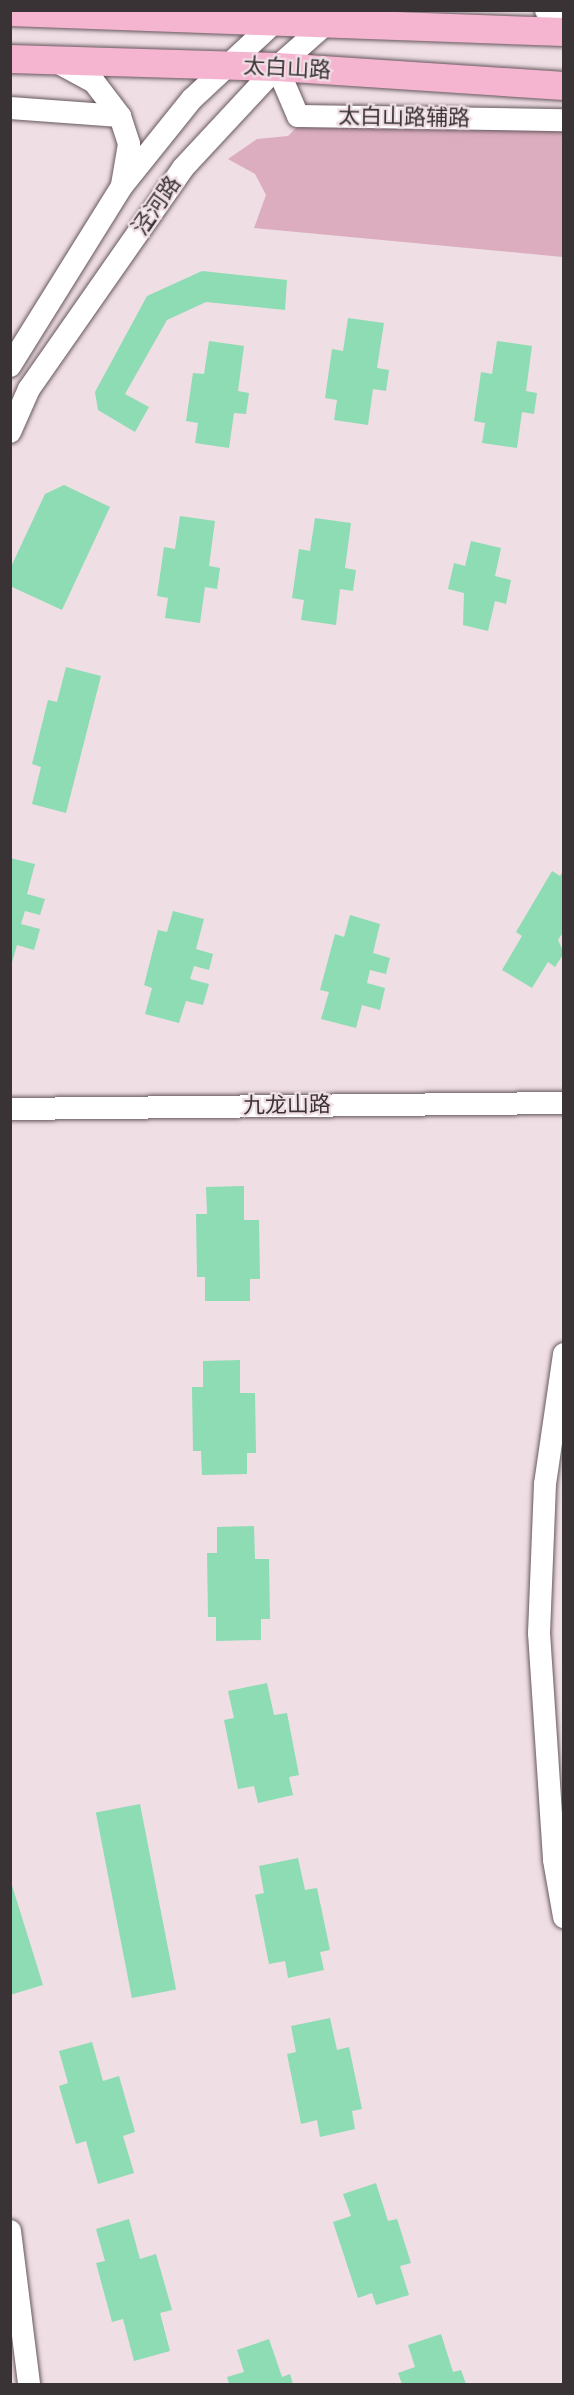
<!DOCTYPE html>
<html>
<head>
<meta charset="utf-8">
<style>
  body { margin:0 }
  #map { position:relative; width:574px; height:2395px; overflow:hidden; background:#efdee4; font-family:"Sofia Sans Condensed","Noto Sans SC",sans-serif }
  div>[style] { position:absolute }
  .green>* { inset:0; background:#dcadbf }
  .building>* { inset:0; background:#8ddcb4; transform-origin:0 0 }
  .roads { filter:drop-shadow(0 0 2px #66585d) drop-shadow(0 0 2px #66585d) }
  .minor>* { height:22px; margin:-11px; padding:0 11px; transform-origin:11px; border-radius:11px; background:#fff }
  .major>* { height:28px; margin:-14px; padding:0 14px; transform-origin:14px; border-radius:14px; background:#f5b5d0 }
  span { translate:-50% -50%; white-space:nowrap; text-align:center; line-height:1.15; -webkit-text-stroke:4.5px #efdee4; paint-order:stroke }
  .street-label { font-size:22px; color:#393335 }
  .frame { position:absolute; inset:0; border:12px solid #393335; pointer-events:none }
</style>
</head>
<body>
<div id="map">
  <div class="green">
    <div style="clip-path:polygon(563px 123px,563px 257px,254px 228px,266px 195px,255px 174px,228px 159px,257px 139px,288px 136px,300px 124px)"></div>
  </div>
  <div class="building">
    <div style="clip-path:polygon(202px 271px,287px 280px,285px 310px,206px 302px,167px 320px,125px 394px,149px 407px,135px 432px,98px 410px,95px 392px,147px 296px)"></div>
    <div style="clip-path:polygon(348px 318px,384px 323px,377px 368px,389px 370px,386px 391px,373px 389px,368px 425px,334px 420px,337px 400px,325px 398px,332px 349px,343px 351px)"></div>
    <div style="clip-path:polygon(209px 341px,244px 346px,238px 391px,249px 393px,246px 414px,234px 413px,229px 448px,195px 443px,198px 423px,186px 421px,193px 373px,204px 374px)"></div>
    <div style="clip-path:polygon(497px 341px,532px 346px,526px 391px,537px 393px,534px 414px,522px 412px,517px 448px,482px 443px,485px 423px,474px 421px,481px 372px,492px 374px)"></div>
    <div style="clip-path:polygon(64px 485px,110px 507px,62px 610px,10px 586px,10px 569px,45px 494px)"></div>
    <div style="clip-path:polygon(180px 516px,215px 521px,209px 566px,220px 568px,217px 589px,205px 587px,200px 623px,165px 618px,168px 598px,157px 596px,164px 547px,175px 549px)"></div>
    <div style="clip-path:polygon(315px 518px,351px 523px,345px 568px,356px 570px,353px 591px,340px 589px,336px 625px,301px 620px,304px 600px,292px 598px,299px 549px,310px 551px)"></div>
    <div style="clip-path:polygon(471px 541px,501px 548px,495px 576px,511px 580px,506px 604px,495px 601px,488px 631px,463px 625px,464px 593px,448px 589px,454px 563px,465px 566px)"></div>
    <div style="clip-path:polygon(66px 667px,101px 676px,66px 813px,32px 804px,41px 767px,32px 764px,48px 700px,57px 702px)"></div>
    <div style="clip-path:polygon(10px 858px,35px 864px,27px 894px,45px 899px,40px 915px,25px 911px,21px 924px,40px 929px,34px 950px,17px 945px,11px 966px)"></div>
    <div style="clip-path:polygon(564px 869px,564px 931px,558px 940px,564px 953px,555px 967px,548px 962px,532px 988px,502px 970px,522px 936px,516px 932px,552px 871px,560px 876px)"></div>
    <div style="clip-path:polygon(173px 911px,204px 919px,196px 949px,213px 954px,209px 970px,194px 966px,190px 979px,209px 984px,203px 1005px,186px 1001px,179px 1023px,145px 1014px,152px 988px,144px 985px,158px 930px,167px 932px)"></div>
    <div style="clip-path:polygon(350px 915px,380px 924px,373px 953px,390px 958px,386px 974px,370px 970px,367px 983px,385px 988px,380px 1010px,362px 1005px,356px 1028px,321px 1019px,329px 992px,320px 990px,335px 934px,344px 937px)"></div>
    <div style="clip-path:polygon(244px 1186px,244px 1220px,259px 1220px,260px 1279px,250px 1279px,250px 1301px,205px 1301px,205px 1277px,197px 1277px,196px 1214px,207px 1214px,206px 1187px)"></div>
    <div style="clip-path:polygon(240px 1360px,240px 1393px,255px 1393px,256px 1453px,247px 1453px,247px 1474px,202px 1475px,201px 1451px,193px 1451px,192px 1387px,203px 1387px,203px 1361px)"></div>
    <div style="clip-path:polygon(254px 1526px,255px 1559px,269px 1559px,270px 1619px,261px 1619px,261px 1640px,216px 1641px,216px 1617px,208px 1617px,207px 1553px,217px 1553px,217px 1527px)"></div>
    <div style="clip-path:polygon(267px 1683px,274px 1715px,287px 1713px,299px 1775px,289px 1777px,293px 1795px,258px 1803px,254px 1786px,238px 1789px,224px 1720px,234px 1718px,228px 1691px)"></div>
    <div style="left:140px;top:1804px;width:189px;height:45px;rotate:79deg"></div>
    <div style="clip-path:polygon(298px 1858px,305px 1890px,317px 1888px,330px 1950px,320px 1952px,324px 1970px,288px 1978px,285px 1961px,269px 1964px,255px 1895px,264px 1893px,259px 1866px)"></div>
    <div style="clip-path:polygon(10px 1879px,43px 1985px,10px 1995px)"></div>
    <div style="clip-path:polygon(330px 2018px,337px 2050px,349px 2047px,362px 2109px,352px 2111px,355px 2129px,320px 2137px,317px 2120px,301px 2124px,287px 2054px,296px 2052px,291px 2026px)"></div>
    <div style="clip-path:polygon(92px 2042px,103px 2081px,119px 2076px,135px 2132px,123px 2136px,134px 2173px,98px 2184px,86px 2141px,76px 2144px,59px 2086px,68px 2083px,59px 2051px)"></div>
    <div style="clip-path:polygon(376px 2183px,388px 2221px,397px 2219px,411px 2263px,400px 2266px,409px 2295px,376px 2305px,372px 2293px,358px 2298px,333px 2222px,351px 2216px,343px 2194px)"></div>
    <div style="clip-path:polygon(129px 2219px,140px 2259px,156px 2254px,172px 2310px,160px 2313px,170px 2351px,134px 2361px,123px 2319px,112px 2322px,96px 2263px,105px 2261px,96px 2229px)"></div>
    <div style="clip-path:polygon(441px 2334px,453px 2372px,461px 2370px,466px 2384px,402px 2384px,398px 2373px,415px 2367px,408px 2345px)"></div>
    <div style="clip-path:polygon(269px 2339px,282px 2377px,290px 2374px,293px 2384px,229px 2384px,227px 2377px,244px 2372px,237px 2350px)"></div>
  </div>
  <div class="roads">
    <div class="minor">
      <div style="left:546px;top:10px;width:20px;rotate:27deg"></div>
      <div style="left:57px;top:62px;width:42px;rotate:28.4deg"></div>
      <div style="left:94px;top:82px;width:43px;rotate:52.6deg"></div>
      <div style="left:120px;top:116px;width:29px;rotate:72deg"></div>
      <div style="left:129px;top:144px;width:42px;rotate:99.7deg"></div>
      <div style="left:277px;top:67px;width:53px;rotate:66.8deg"></div>
      <div style="left:298px;top:116px;width:266px;rotate:0.9deg"></div>
      <div style="left:10px;top:108px;width:110px;rotate:4.2deg"></div>
      <div style="left:10px;top:366px;width:212px;rotate:-58.1deg"></div>
      <div style="left:122px;top:186px;width:112px;rotate:-51.2deg"></div>
      <div style="left:192px;top:99px;width:123px;rotate:-43deg"></div>
      <div style="left:10px;top:432px;width:47px;rotate:-66.2deg"></div>
      <div style="left:29px;top:389px;width:269px;rotate:-55.1deg"></div>
      <div style="left:183px;top:168px;width:138px;rotate:-47.1deg"></div>
      <div style="left:277px;top:67px;width:76px;rotate:-41.3deg"></div>
      <div style="left:10px;top:1109px;width:554px;rotate:-0.62deg"></div>
      <div style="left:564px;top:1354px;width:131px;rotate:98.3deg"></div>
      <div style="left:545px;top:1484px;width:149px;rotate:92.3deg"></div>
      <div style="left:539px;top:1633px;width:227px;rotate:86.2deg"></div>
      <div style="left:554px;top:1860px;width:58px;rotate:80deg"></div>
      <div style="left:10px;top:2231px;width:154px;rotate:82.9deg"></div>
    </div>
    <div class="major">
      <div style="left:10px;top:12px;width:554px;rotate:2.07deg"></div>
      <div style="left:10px;top:59px;width:267px;rotate:1.7deg"></div>
      <div style="left:277px;top:67px;width:288px;rotate:3.8deg"></div>
    </div>
  </div>
  <div class="street-label">
    <span style="left:287px;top:69px;rotate:3deg">太白山路</span>
    <span style="left:404px;top:118px;rotate:1deg">太白山路辅路</span>
    <span style="left:157px;top:206px;rotate:-55deg">泾河路</span>
    <span style="left:287px;top:1106px;rotate:-1deg">九龙山路</span>
  </div>
  <div class="frame"></div>
</div>
</body>
</html>
